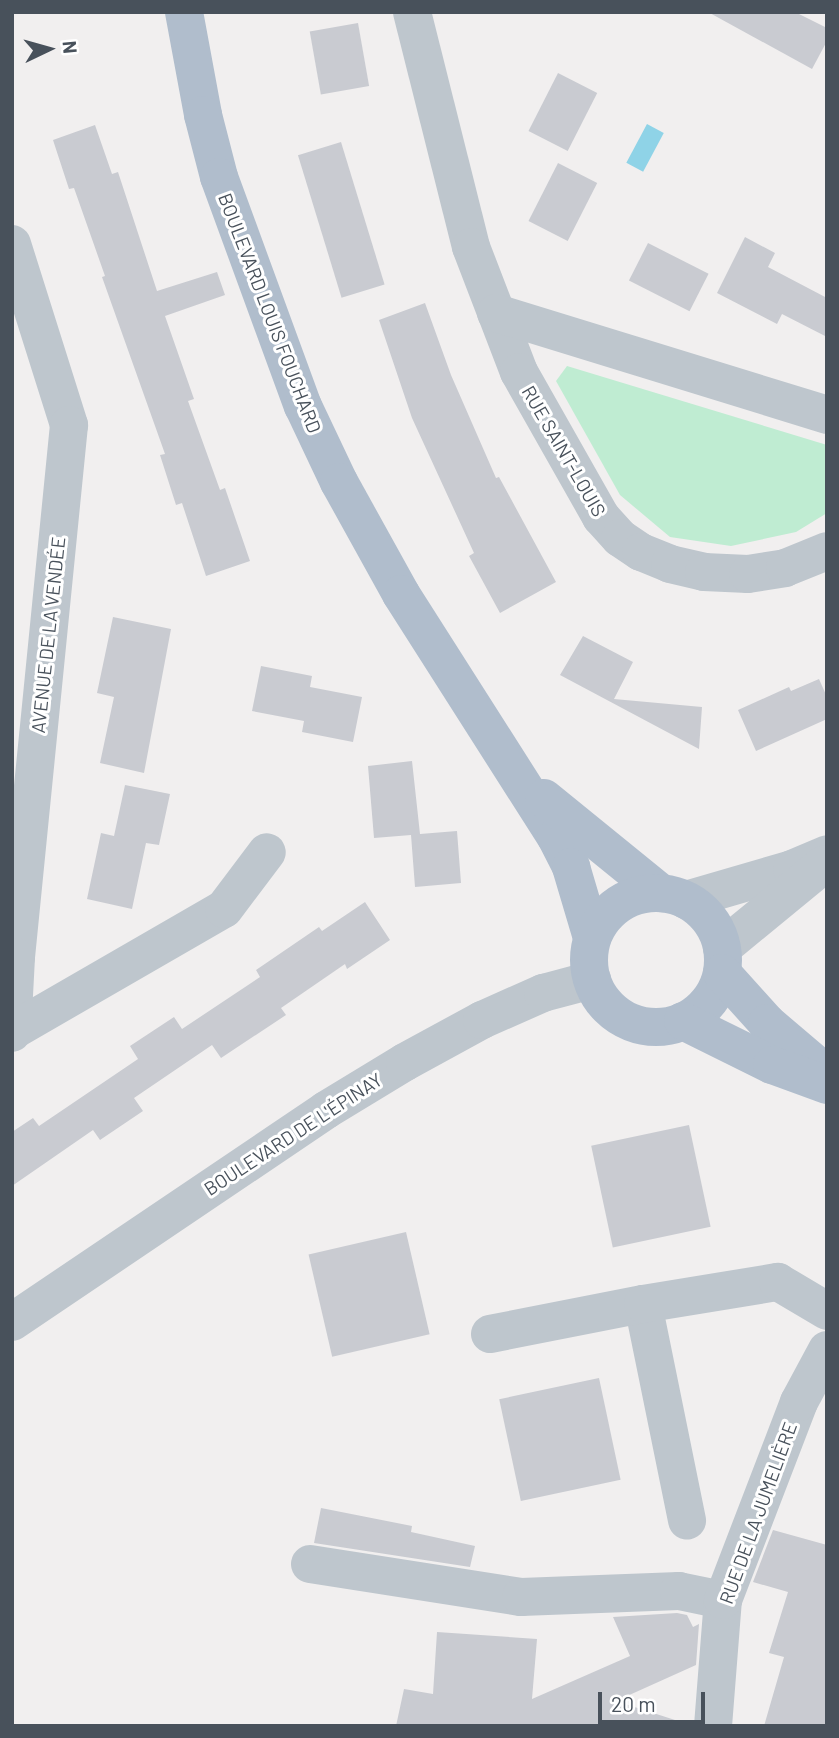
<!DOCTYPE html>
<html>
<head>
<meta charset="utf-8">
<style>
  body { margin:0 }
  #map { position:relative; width:839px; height:1738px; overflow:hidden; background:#f1efef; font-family:Barlow,sans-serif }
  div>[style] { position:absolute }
  .green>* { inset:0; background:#bfecd2 }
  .water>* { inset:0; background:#8fd3e7; transform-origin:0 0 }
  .building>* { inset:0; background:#c9cbd1; transform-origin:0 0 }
  .minor>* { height:38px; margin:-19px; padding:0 19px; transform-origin:19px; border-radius:19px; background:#bec6cd }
  .major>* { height:38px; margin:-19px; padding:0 19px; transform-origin:19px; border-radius:19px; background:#b0bdcc }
  .major>.ring { margin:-19px; padding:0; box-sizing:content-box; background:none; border:38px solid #b0bdcc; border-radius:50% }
  span { translate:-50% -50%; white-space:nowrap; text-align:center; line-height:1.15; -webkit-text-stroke:6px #fff; paint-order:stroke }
  .street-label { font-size:19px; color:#48515b }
  .frame { position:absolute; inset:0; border:14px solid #48515b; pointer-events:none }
  .north { position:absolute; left:14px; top:14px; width:70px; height:70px; -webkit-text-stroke:5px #fff; paint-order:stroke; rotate:85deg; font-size:19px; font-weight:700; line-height:28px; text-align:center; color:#48515b }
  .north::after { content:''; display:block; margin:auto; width:24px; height:32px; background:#48515b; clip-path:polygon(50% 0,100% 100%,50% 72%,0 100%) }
  .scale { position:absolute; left:598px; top:1692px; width:107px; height:32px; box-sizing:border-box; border:4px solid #48515b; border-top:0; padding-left:9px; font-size:21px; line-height:24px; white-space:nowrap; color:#48515b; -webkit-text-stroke:5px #fff; paint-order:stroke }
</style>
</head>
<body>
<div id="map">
  <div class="green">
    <div style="clip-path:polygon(567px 366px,827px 445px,827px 513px,796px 532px,731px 546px,670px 537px,620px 495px,556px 381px)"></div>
  </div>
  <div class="water">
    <div style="left:647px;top:124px;width:19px;height:44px;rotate:28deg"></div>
  </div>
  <div class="building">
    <div style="clip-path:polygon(708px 12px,795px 12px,827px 28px,827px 41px,812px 69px)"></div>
    <div style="left:358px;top:23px;width:64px;height:49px;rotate:80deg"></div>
    <div style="left:558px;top:73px;width:44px;height:65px;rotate:27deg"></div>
    <div style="clip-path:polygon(95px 125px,112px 174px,118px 172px,157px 291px,217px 272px,225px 295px,165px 316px,194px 399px,188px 401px,220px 490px,225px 488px,250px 561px,206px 576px,182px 503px,176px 505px,160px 455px,165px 454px,102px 277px,105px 276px,74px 188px,69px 189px,53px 140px)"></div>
    <div style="left:341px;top:142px;width:149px;height:45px;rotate:73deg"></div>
    <div style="left:558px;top:163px;width:44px;height:65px;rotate:27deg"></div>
    <div style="clip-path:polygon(745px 237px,775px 253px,768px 267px,827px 298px,827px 337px,782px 314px,777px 324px,717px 293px)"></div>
    <div style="left:648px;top:243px;width:68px;height:42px;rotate:27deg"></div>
    <div style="clip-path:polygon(425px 303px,451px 375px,496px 478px,499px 477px,556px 582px,500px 613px,469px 556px,474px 553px,412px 418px,379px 320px)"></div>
    <div style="clip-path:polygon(113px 617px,171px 629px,144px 773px,100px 763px,114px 697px,97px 693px)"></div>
    <div style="clip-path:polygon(583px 636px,633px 662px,614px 699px,702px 707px,699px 749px,560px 675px)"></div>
    <div style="clip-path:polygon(261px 666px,312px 676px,310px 687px,362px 697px,353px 742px,302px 732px,304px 721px,252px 711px)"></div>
    <div style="clip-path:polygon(819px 679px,827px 697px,827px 719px,756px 751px,738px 710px,789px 687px,791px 691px)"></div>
    <div style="clip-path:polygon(412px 761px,420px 834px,457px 831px,461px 883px,415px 887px,411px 835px,374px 838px,368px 766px)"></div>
    <div style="clip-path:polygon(125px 785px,170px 794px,159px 845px,146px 843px,132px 909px,87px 899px,101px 833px,114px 836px)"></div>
    <div style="clip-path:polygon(365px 902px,390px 940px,347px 969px,345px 964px,281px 1008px,286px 1015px,221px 1058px,212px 1045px,134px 1098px,143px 1111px,100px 1140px,93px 1130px,12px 1186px,12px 1132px,33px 1118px,39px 1126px,138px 1059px,130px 1046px,174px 1017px,182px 1029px,260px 977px,256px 970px,319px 927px,322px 931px)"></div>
    <div style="left:689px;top:1125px;width:104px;height:100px;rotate:78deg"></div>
    <div style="left:406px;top:1232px;width:105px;height:100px;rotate:77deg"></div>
    <div style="left:599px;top:1378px;width:104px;height:102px;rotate:78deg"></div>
    <div style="clip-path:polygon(321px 1508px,412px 1526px,411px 1532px,475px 1546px,470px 1567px,314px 1543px)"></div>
    <div style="clip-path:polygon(773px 1530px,827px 1545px,827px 1726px,764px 1726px,784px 1657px,769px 1653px,788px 1592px,753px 1582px)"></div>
    <div style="clip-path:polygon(677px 1613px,687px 1615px,693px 1627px,699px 1624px,696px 1665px,616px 1701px,675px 1720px,674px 1726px,396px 1726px,404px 1689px,433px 1694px,437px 1632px,537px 1639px,532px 1699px,630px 1656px,613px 1617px)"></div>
  </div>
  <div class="minor">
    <div style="left:412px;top:12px;width:242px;rotate:75.9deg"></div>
    <div style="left:471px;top:247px;width:134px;rotate:69deg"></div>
    <div style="left:519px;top:372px;width:167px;rotate:60.5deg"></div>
    <div style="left:601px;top:517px;width:28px;rotate:48deg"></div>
    <div style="left:620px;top:538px;width:25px;rotate:34deg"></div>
    <div style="left:641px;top:552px;width:31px;rotate:22deg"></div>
    <div style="left:670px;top:564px;width:35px;rotate:13deg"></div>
    <div style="left:704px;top:572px;width:44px;rotate:2.6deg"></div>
    <div style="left:748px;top:574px;width:37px;rotate:-9deg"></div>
    <div style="left:785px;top:568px;width:45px;rotate:-22deg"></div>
    <div style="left:12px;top:244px;width:190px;rotate:72.5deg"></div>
    <div style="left:69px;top:425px;width:535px;rotate:95.69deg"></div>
    <div style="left:16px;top:957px;width:76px;rotate:93deg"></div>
    <div style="left:496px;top:313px;width:346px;rotate:17.1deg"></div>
    <div style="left:686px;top:900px;width:110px;rotate:-16.3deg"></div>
    <div style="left:792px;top:869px;width:38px;rotate:-23deg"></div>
    <div style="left:722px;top:948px;width:131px;rotate:-39.4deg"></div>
    <div style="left:14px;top:1030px;width:242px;rotate:-30deg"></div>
    <div style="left:224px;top:909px;width:71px;rotate:-53deg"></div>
    <div style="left:643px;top:1304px;width:221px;rotate:78.5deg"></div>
    <div style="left:12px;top:1322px;width:379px;rotate:-34deg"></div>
    <div style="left:326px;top:1110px;width:92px;rotate:-31.3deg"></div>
    <div style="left:405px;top:1062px;width:88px;rotate:-28.6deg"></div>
    <div style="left:482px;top:1020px;width:67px;rotate:-23.9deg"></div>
    <div style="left:543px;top:993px;width:51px;rotate:-14.9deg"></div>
    <div style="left:490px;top:1334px;width:156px;rotate:-11.1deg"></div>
    <div style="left:643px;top:1304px;width:137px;rotate:-9.3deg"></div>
    <div style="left:778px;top:1282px;width:57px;rotate:30.6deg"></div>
    <div style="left:310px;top:1564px;width:214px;rotate:8.9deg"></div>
    <div style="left:521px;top:1597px;width:158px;rotate:-2.2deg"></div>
    <div style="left:679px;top:1591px;width:45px;rotate:11.6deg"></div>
    <div style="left:713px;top:1726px;width:126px;rotate:-85.5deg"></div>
    <div style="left:723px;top:1600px;width:212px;rotate:-69deg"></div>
    <div style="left:799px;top:1402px;width:59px;rotate:-61.7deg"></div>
  </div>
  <div class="major">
    <div style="left:184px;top:12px;width:105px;rotate:79.5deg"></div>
    <div style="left:203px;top:115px;width:64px;rotate:75.5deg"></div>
    <div style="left:219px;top:177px;width:244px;rotate:69.9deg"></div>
    <div style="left:303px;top:406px;width:84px;rotate:64.7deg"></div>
    <div style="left:339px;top:482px;width:128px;rotate:61deg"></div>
    <div style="left:401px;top:594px;width:288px;rotate:57.5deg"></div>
    <div style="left:556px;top:837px;width:34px;rotate:63deg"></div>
    <div style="left:571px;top:867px;width:74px;rotate:73.5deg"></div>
    <div style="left:544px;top:798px;width:151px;rotate:39.1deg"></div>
    <div class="ring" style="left:589px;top:893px;width:96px;height:96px"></div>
    <div style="left:722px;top:973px;width:67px;rotate:48deg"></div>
    <div style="left:767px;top:1023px;width:79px;rotate:40.4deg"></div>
    <div style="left:683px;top:1021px;width:99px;rotate:26.3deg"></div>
    <div style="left:772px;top:1065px;width:59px;rotate:20deg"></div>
  </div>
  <div class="street-label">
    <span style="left:270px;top:313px;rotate:69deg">BOULEVARD LOUIS FOUCHARD</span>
    <span style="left:564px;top:451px;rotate:60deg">RUE SAINT-LOUIS</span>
    <span style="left:48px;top:635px;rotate:-84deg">AVENUE DE LA VENDÉE</span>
    <span style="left:293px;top:1134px;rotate:-33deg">BOULEVARD DE L'ÉPINAY</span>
    <span style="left:758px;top:1513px;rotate:-70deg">RUE DE LA JUMELIÈRE</span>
  </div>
  <div class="frame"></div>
  <div class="north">N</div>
  <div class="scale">20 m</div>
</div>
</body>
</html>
